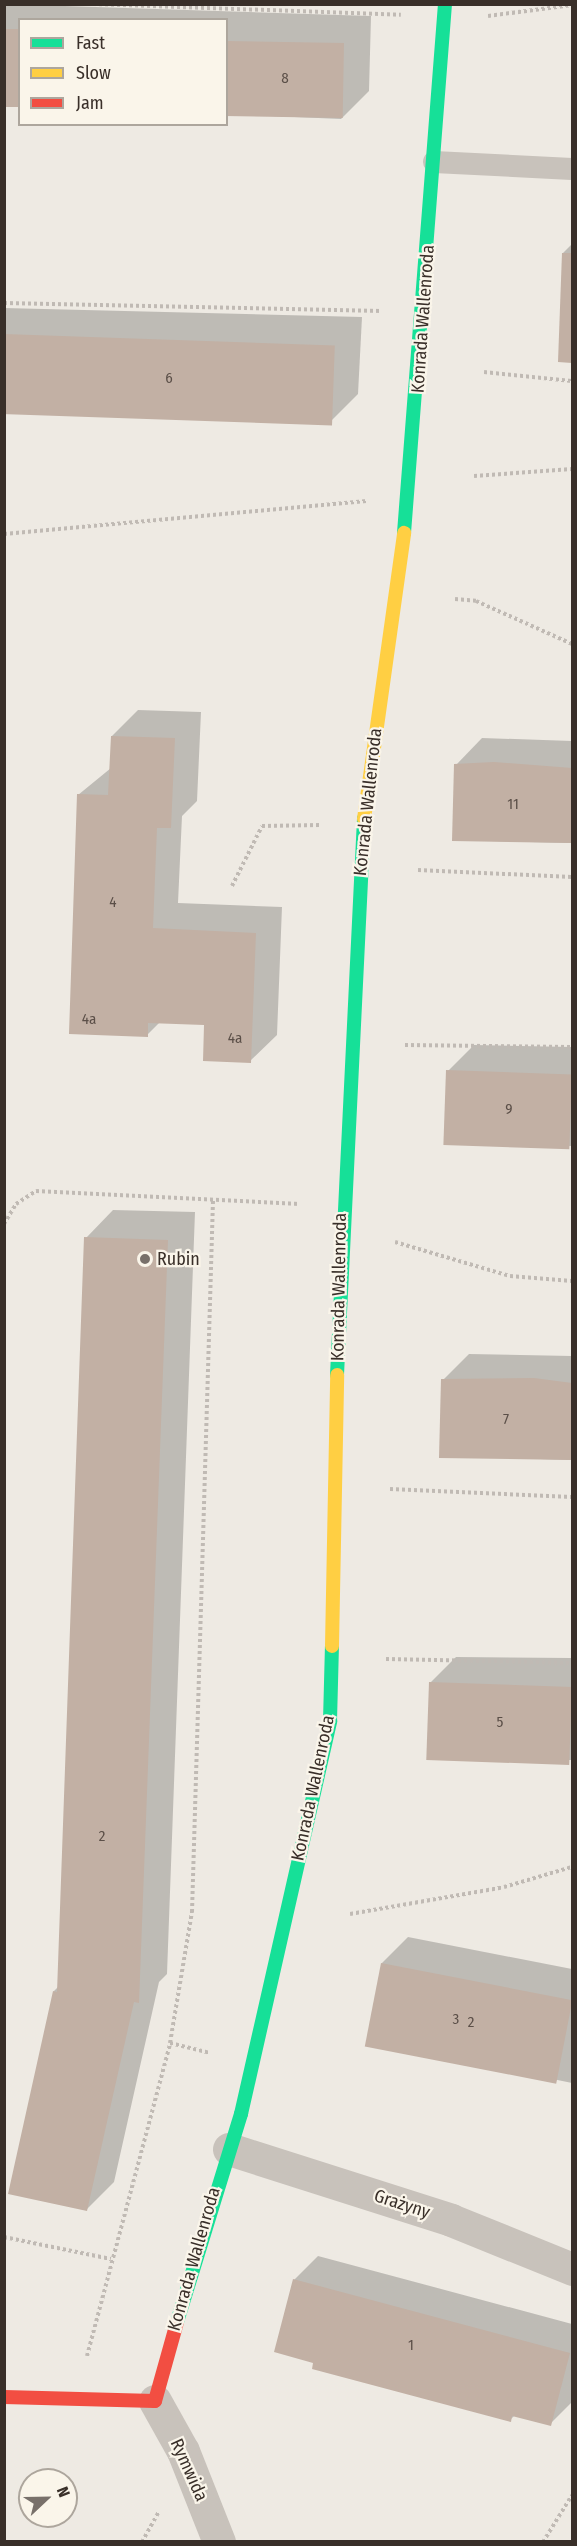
<!DOCTYPE html>
<html>
<head>
<meta charset="utf-8">
<style>
  body { margin:0 }
  #map { position:relative; width:577px; height:2546px; overflow:hidden; background:#eeeae3; font-family:"Fira Sans Condensed",sans-serif }
  div>[style] { position:absolute }
  .shadow>* { inset:0; background:#0003 }
  .building>* { inset:0; background:#c2b0a4; transform-origin:0 0 }
  .path>* { height:4px; margin-top:-2px; transform-origin:0; background:repeating-linear-gradient(90deg,#c0bab4 0 3px,transparent 0 6px) }
  .lane>* { height:22px; margin:-11px; padding:0 11px; transform-origin:11px; border-radius:11px; background:#c8c2bb }
  .street>* { height:33px; margin:-16.5px; padding:0 16.5px; transform-origin:16.5px; border-radius:16.5px; background:#c8c2bb }
  .fast>* { height:14px; margin:-7px; padding:0 7px; transform-origin:7px; border-radius:7px; background:#16e098 }
  .slow>* { height:14px; margin:-7px; padding:0 7px; transform-origin:7px; border-radius:7px; background:#ffcf43 }
  .jam>* { height:14px; margin:-7px; padding:0 7px; transform-origin:7px; border-radius:7px; background:#f24e42 }
  .dots>* { width:16px; height:16px; translate:-50% -50%; box-sizing:border-box; border:3px solid #faf5ea; border-radius:50% }
  span { translate:-50% -50%; white-space:nowrap; text-align:center; line-height:1.15; -webkit-text-stroke:4.5px #faf5ea; paint-order:stroke }
  .number-label { font-size:15px; color:#5b4f48 }
  .number-label span { -webkit-text-stroke-width:0 }
  .street-label { font-size:18px; color:#392f29 }
  .poi-label { font-size:18px; color:#392f29 }
  .left { translate:0 -50%; text-align:left }
  .frame { position:absolute; inset:0; border:6px solid #392f29; pointer-events:none }
  .legend { position:absolute; left:18px; top:18px; width:210px; height:108px; box-sizing:border-box; background:#faf5ea; border:2px solid #ada69d; margin:0; padding:8px 10px; list-style:none; font-size:18px; color:#392f29 }
  .legend li { display:flex; align-items:center; gap:12px; height:30px }
  .legend b { width:30px; border:2px solid #ada69d }
  .north { position:absolute; left:18px; top:2468px; width:60px; height:60px; box-sizing:border-box; background:#faf5ea; border:2px solid #ada69d; border-radius:50%; rotate:68deg; font-size:16px; font-weight:700; line-height:24px; text-align:center; color:#392f29 }
  .north::after { content:''; display:block; margin:auto; width:21px; height:27px; background:#78706a; clip-path:polygon(50% 0,100% 100%,50% 72%,0 100%) }
</style>
</head>
<body>
<div id="map">
  <div class="shadow">
    <div style="clip-path:polygon(4px 4px,371px 16px,369px 91px,341px 119px,226px 114px,226px 20px,20px 20px,20px 106px,4px 105px)"></div>
    <div style="clip-path:polygon(572px 244px,572px 361px,559px 360px,563px 253px)"></div>
    <div style="clip-path:polygon(4px 308px,362px 317px,358px 394px,330px 422px,4px 413px)"></div>
    <div style="clip-path:polygon(138px 710px,201px 712px,197px 801px,182px 816px,178px 903px,282px 907px,277px 1035px,250px 1061px,206px 1024px,160px 1022px,147px 1035px,78px 795px,111px 768px,112px 736px)"></div>
    <div style="clip-path:polygon(482px 738px,572px 741px,572px 843px,453px 840px,456px 765px)"></div>
    <div style="clip-path:polygon(474px 1045px,572px 1047px,572px 1146px,447px 1144px,448px 1071px)"></div>
    <div style="clip-path:polygon(113px 1210px,195px 1212px,167px 1974px,159px 1982px,114px 2182px,87px 2209px,54px 1991px,58px 1987px,86px 1238px)"></div>
    <div style="clip-path:polygon(469px 1354px,572px 1356px,572px 1460px,441px 1456px,443px 1380px)"></div>
    <div style="clip-path:polygon(456px 1657px,572px 1658px,572px 1760px,429px 1759px,430px 1683px)"></div>
    <div style="clip-path:polygon(408px 1937px,572px 1969px,572px 2083px,399px 2047px,382px 1963px)"></div>
    <div style="clip-path:polygon(318px 2256px,572px 2324px,572px 2402px,550px 2424px,515px 2415px,510px 2420px,315px 2362px,294px 2280px)"></div>
  </div>
  <div class="building">
    <div style="left:20px;top:29px;width:78px;height:16px;rotate:90deg"></div>
    <div style="left:226px;top:41px;width:118px;height:75px;rotate:1deg"></div>
    <div style="clip-path:polygon(562px 253px,572px 253px,572px 363px,558px 362px)"></div>
    <div style="left:4px;top:334px;width:331px;height:80px;rotate:2deg"></div>
    <div style="clip-path:polygon(111px 736px,175px 738px,171px 828px,157px 828px,153px 928px,256px 933px,251px 1063px,203px 1061px,204px 1025px,148px 1023px,148px 1037px,69px 1034px,77px 794px,108px 795px)"></div>
    <div style="clip-path:polygon(494px 762px,572px 768px,572px 843px,452px 841px,454px 764px)"></div>
    <div style="left:446px;top:1070px;width:126px;height:75px;rotate:2deg"></div>
    <div style="clip-path:polygon(84px 1237px,168px 1240px,139px 2003px,134px 2002px,87px 2211px,8px 2194px,53px 1991px,57px 1992px)"></div>
    <div style="clip-path:polygon(534px 1378px,572px 1383px,572px 1460px,439px 1458px,441px 1379px)"></div>
    <div style="left:429px;top:1682px;width:143px;height:78px;rotate:2deg"></div>
    <div style="left:381px;top:1963px;width:195px;height:85px;rotate:11deg"></div>
    <div style="clip-path:polygon(293px 2279px,570px 2353px,551px 2426px,512px 2416px,511px 2422px,312px 2369px,313px 2363px,274px 2352px)"></div>
  </div>
  <div class="path">
    <div style="left:93px;top:4px;width:308px;rotate:2deg"></div>
    <div style="left:488px;top:16px;width:85px;rotate:-7.5deg"></div>
    <div style="left:4px;top:303px;width:378px;rotate:1.2deg"></div>
    <div style="left:484px;top:372px;width:88px;rotate:5.8deg"></div>
    <div style="left:474px;top:476px;width:98px;rotate:-4.1deg"></div>
    <div style="left:4px;top:534px;width:364px;rotate:-5.2deg"></div>
    <div style="left:455px;top:599px;width:21px;rotate:5deg"></div>
    <div style="left:476px;top:601px;width:105px;rotate:24.1deg"></div>
    <div style="left:418px;top:870px;width:154px;rotate:2.6deg"></div>
    <div style="left:232px;top:886px;width:67px;rotate:-63.4deg"></div>
    <div style="left:262px;top:826px;width:58px;rotate:-1deg"></div>
    <div style="left:405px;top:1045px;width:167px;rotate:0.7deg"></div>
    <div style="left:4px;top:1224px;width:23px;rotate:-59deg"></div>
    <div style="left:16px;top:1204px;width:24px;rotate:-33deg"></div>
    <div style="left:36px;top:1191px;width:264px;rotate:2.8deg"></div>
    <div style="left:395px;top:1242px;width:120px;rotate:16.5deg"></div>
    <div style="left:510px;top:1276px;width:62px;rotate:4.6deg"></div>
    <div style="left:390px;top:1489px;width:182px;rotate:2.5deg"></div>
    <div style="left:386px;top:1659px;width:186px;rotate:1.2deg"></div>
    <div style="left:350px;top:1914px;width:156px;rotate:-9.9deg"></div>
    <div style="left:504px;top:1887px;width:71px;rotate:-16.4deg"></div>
    <div style="left:170px;top:2043px;width:41px;rotate:14deg"></div>
    <div style="left:4px;top:2237px;width:109px;rotate:11.6deg"></div>
    <div style="left:87px;top:2356px;width:324px;rotate:-75.1deg"></div>
    <div style="left:170px;top:2043px;width:133px;rotate:-80.5deg"></div>
    <div style="left:192px;top:1912px;width:712px;rotate:-88.31deg"></div>
    <div style="left:142px;top:2542px;width:35px;rotate:-61deg"></div>
    <div style="left:543px;top:2542px;width:55px;rotate:-58.3deg"></div>
  </div>
  <div class="lane">
    <div style="left:434px;top:162px;width:138px;rotate:2.9deg"></div>
  </div>
  <div class="street">
    <div style="left:229px;top:2149px;width:233px;rotate:17.7deg"></div>
    <div style="left:451px;top:2220px;width:131px;rotate:22deg"></div>
    <div style="left:155px;top:2401px;width:57px;rotate:60.8deg"></div>
    <div style="left:183px;top:2451px;width:98px;rotate:68.4deg"></div>
  </div>
  <div class="fast">
    <div style="left:404px;top:533px;width:531px;rotate:-85.57deg"></div>
    <div style="left:337px;top:1375px;width:557px;rotate:-87.22deg"></div>
    <div style="left:177px;top:2322px;width:218px;rotate:-72.9deg"></div>
    <div style="left:241px;top:2114px;width:403px;rotate:-77.2deg"></div>
    <div style="left:330px;top:1721px;width:75px;rotate:-88.5deg"></div>
  </div>
  <div class="slow">
    <div style="left:364px;top:819px;width:289px;rotate:-82deg"></div>
    <div style="left:332px;top:1646px;width:271px;rotate:-88.9deg"></div>
  </div>
  <div class="jam">
    <div style="left:4px;top:2397px;width:151px;rotate:1.5deg"></div>
    <div style="left:155px;top:2401px;width:82px;rotate:-74.4deg"></div>
  </div>
  <div class="dots">
    <div style="left:145px;top:1259px;background:#78706a"></div>
  </div>
  <div class="number-label">
    <span style="left:285px;top:79px">8</span>
    <span style="left:169px;top:379px">6</span>
    <span style="left:513px;top:805px">11</span>
    <span style="left:113px;top:903px">4</span>
    <span style="left:89px;top:1020px">4a</span>
    <span style="left:235px;top:1039px">4a</span>
    <span style="left:509px;top:1110px">9</span>
    <span style="left:506px;top:1420px">7</span>
    <span style="left:500px;top:1723px">5</span>
    <span style="left:102px;top:1837px">2</span>
    <span style="left:456px;top:2020px">3</span>
    <span style="left:471px;top:2023px">2</span>
    <span style="left:411px;top:2346px">1</span>
  </div>
  <div class="street-label">
    <span style="left:423px;top:319px;rotate:-86deg">Konrada Wallenroda</span>
    <span style="left:368px;top:802px;rotate:-84deg">Konrada Wallenroda</span>
    <span style="left:339px;top:1287px;rotate:-89deg">Konrada Wallenroda</span>
    <span style="left:313px;top:1788px;rotate:-78deg">Konrada Wallenroda</span>
    <span style="left:402px;top:2204px;rotate:18deg">Grażyny</span>
    <span style="left:194px;top:2259px;rotate:-74deg">Konrada Wallenroda</span>
    <span style="left:189px;top:2470px;rotate:66deg">Rymwida</span>
  </div>
  <div class="poi-label">
    <span class="left" style="left:157px;top:1259px">Rubin</span>
  </div>
  <div class="frame"></div>
  <ul class="legend">
  <li><b style="height:8px;background:#16e098"></b>Fast</li>
  <li><b style="height:8px;background:#ffcf43"></b>Slow</li>
  <li><b style="height:8px;background:#f24e42"></b>Jam</li>
  </ul>
  <div class="north">N</div>
</div>
</body>
</html>
